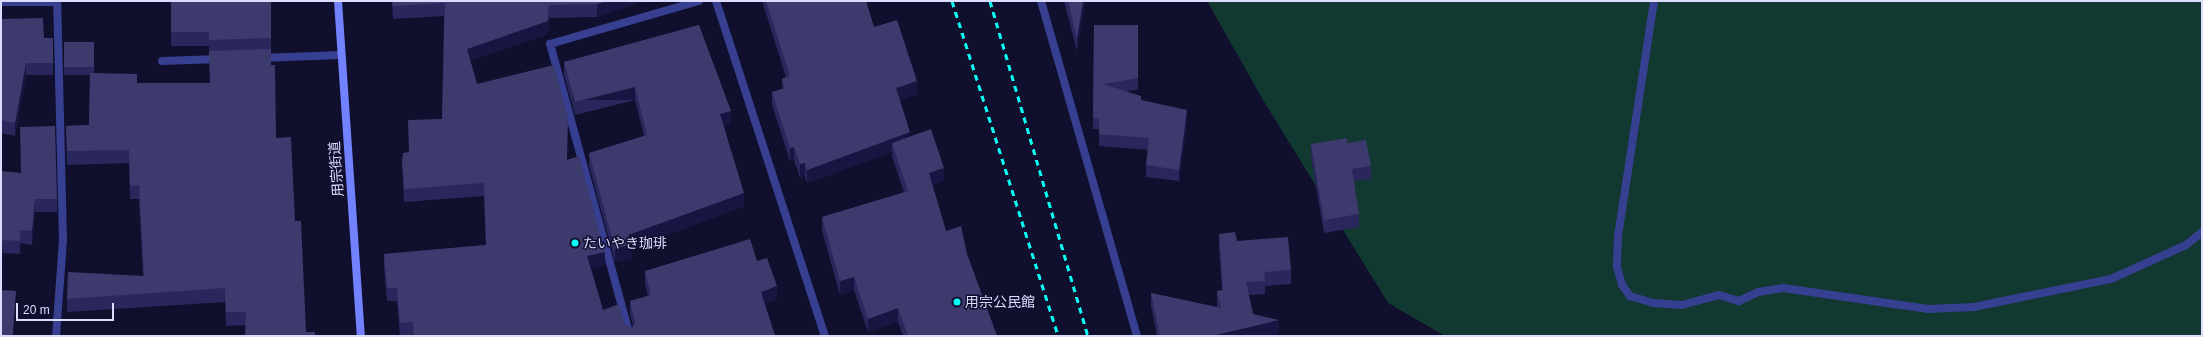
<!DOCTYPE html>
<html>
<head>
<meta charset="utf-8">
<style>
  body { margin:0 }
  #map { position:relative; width:2203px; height:337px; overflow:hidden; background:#100f2d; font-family:Helvetica,"Noto Sans JP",sans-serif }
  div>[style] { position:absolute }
  .green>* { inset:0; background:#113831 }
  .lane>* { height:8px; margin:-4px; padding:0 4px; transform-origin:4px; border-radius:4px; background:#363f90 }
  .street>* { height:8px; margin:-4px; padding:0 4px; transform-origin:4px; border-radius:4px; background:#363f90 }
  .secondary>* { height:8px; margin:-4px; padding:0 4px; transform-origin:4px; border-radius:4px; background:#7282ff }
  .rail>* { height:3px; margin-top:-1.5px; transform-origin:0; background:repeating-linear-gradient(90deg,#07fff6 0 6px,transparent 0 11px) }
  .wall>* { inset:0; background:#2a275c }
  .shaded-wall>* { inset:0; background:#181542; transform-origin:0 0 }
  .building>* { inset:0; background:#3d3a6e; transform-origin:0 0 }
  .dots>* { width:11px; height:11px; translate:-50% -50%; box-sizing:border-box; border:2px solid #100f2d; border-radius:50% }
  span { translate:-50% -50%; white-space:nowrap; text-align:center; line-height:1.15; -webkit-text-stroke:3px #100f2d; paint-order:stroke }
  .street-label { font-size:14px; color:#dbdcff }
  .poi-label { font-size:14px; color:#dbdcff }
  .left { translate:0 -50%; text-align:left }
  .frame { position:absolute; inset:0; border:2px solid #dbdcff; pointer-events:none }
  .scale { position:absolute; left:16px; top:303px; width:98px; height:18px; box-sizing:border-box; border:2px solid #dbdcff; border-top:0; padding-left:5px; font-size:12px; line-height:14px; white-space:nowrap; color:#dbdcff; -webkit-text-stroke:3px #100f2d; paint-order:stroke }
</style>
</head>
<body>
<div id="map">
  <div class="green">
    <div style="clip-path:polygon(1207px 1px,2202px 1px,2202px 336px,1445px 336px,1388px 303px,1263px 100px)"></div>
  </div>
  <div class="lane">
    <div style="left:261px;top:58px;width:80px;rotate:-2.1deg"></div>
    <div style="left:162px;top:61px;width:57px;rotate:-2deg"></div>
    <div style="left:56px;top:336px;width:96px;rotate:-85.8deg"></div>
    <div style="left:63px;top:240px;width:239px;rotate:-91.4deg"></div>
  </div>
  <div class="street">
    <div style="left:716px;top:1px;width:352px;rotate:72deg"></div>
    <div style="left:1041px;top:1px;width:348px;rotate:74deg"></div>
    <div style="left:1654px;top:1px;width:237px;rotate:98.7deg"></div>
    <div style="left:1618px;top:235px;width:32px;rotate:92deg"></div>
    <div style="left:1617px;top:267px;width:19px;rotate:74deg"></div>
    <div style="left:1622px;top:285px;width:14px;rotate:54deg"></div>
    <div style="left:1630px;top:296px;width:24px;rotate:17deg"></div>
    <div style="left:1653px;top:303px;width:29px;rotate:4deg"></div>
    <div style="left:1682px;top:305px;width:38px;rotate:-15deg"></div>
    <div style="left:1719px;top:295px;width:21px;rotate:17deg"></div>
    <div style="left:1739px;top:301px;width:21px;rotate:-25deg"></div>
    <div style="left:1758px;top:292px;width:25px;rotate:-9deg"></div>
    <div style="left:1783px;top:288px;width:147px;rotate:8.2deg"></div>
    <div style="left:1928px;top:309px;width:46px;rotate:-2.5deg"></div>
    <div style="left:1974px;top:307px;width:140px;rotate:-11.6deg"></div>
    <div style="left:2111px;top:279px;width:82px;rotate:-24.4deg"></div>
    <div style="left:2186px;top:245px;width:21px;rotate:-39deg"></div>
    <div style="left:1px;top:2px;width:56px"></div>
    <div style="left:630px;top:336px;width:303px;rotate:-105.3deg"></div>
    <div style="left:550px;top:44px;width:155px;rotate:-16.1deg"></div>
  </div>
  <div class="secondary">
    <div style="left:338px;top:1px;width:336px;rotate:86.1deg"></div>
  </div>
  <div class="rail">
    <div style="left:952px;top:1px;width:351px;rotate:72.4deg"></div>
    <div style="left:990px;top:1px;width:349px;rotate:73.7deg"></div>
  </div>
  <div class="wall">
    <div style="clip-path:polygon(392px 1px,645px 1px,597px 17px,549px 18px,548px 34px,470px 60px,477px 84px,568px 160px,605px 265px,591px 268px,603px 310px,625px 325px,632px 328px,633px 326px,630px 314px,630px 301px,648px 296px,645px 284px,645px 271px,757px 261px,777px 299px,765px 304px,775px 336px,413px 336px,413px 335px,400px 336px,397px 301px,387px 301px,384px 267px,384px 254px,486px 245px,484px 196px,404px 202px,402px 160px,408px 152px,442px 119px,444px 16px,393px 19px)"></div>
    <div style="clip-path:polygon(762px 1px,866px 1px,874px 27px,917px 94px,900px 100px,910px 137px,944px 181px,932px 185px,946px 231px,967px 254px,997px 336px,903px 336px,898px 322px,868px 332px,854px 290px,840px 295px,822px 231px,822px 217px,904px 193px,892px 156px,892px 152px,807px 183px,805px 176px,800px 178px,794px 160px,790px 161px,772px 105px,772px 92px,782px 89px,782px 79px,786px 77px)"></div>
    <div style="clip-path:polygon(1064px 1px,1085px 1px,1077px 51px)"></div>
    <div style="clip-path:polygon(171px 2px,271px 2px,271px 65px,276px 138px,295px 221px,306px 332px,315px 336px,246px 325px,226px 326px,225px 302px,67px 312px,67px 299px,143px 276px,139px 199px,130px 199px,129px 163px,67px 165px,66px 126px,89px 125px,90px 75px,64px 75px,64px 42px,94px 42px,94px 73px,137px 83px,210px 83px,209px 46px,171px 46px)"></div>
    <div style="clip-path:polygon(1px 19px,44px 38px,53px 63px,53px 75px,26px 75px,15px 136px,1px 133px)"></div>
    <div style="clip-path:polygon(699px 25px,731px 124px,724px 126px,744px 206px,632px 248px,632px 258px,615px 262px,589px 166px,589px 153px,644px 136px,635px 100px,575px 115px,564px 75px,564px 62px)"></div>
    <div style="clip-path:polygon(1094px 25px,1138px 25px,1138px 90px,1127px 91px,1141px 100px,1187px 122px,1179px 181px,1146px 177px,1146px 165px,1148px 150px,1099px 146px,1099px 129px,1093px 129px)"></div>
    <div style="clip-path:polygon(1347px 143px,1371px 166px,1371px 179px,1354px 181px,1359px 214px,1359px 227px,1324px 233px,1311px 157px,1311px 144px)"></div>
    <div style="clip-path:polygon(1px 171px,57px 199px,57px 212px,35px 212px,32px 245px,20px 243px,20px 254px,3px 253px)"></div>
    <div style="clip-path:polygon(1219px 234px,1237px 241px,1291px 270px,1291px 284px,1265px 286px,1265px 294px,1249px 295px,1253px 314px,1279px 333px,1268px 336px,1157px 336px,1151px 306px,1151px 293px,1217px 307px,1217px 291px,1222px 290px,1219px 248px)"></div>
  </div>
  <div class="shaded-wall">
    <div style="clip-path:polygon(607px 1px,645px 1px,597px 17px,597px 4px)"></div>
    <div style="clip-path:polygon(1083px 1px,1085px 1px,1077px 51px,1077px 39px)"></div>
    <div style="clip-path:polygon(549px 5px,549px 18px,548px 34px,467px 62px,467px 49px)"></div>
    <div style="clip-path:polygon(26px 63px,26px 75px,15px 136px,15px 123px)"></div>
    <div style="clip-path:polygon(917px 81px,917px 94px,896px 101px,896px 88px)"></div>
    <div style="left:635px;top:87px;width:13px;height:62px;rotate:90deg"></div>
    <div style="clip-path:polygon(1187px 110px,1187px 122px,1179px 181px,1179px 170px)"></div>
    <div style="clip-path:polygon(731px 111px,731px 124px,720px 127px,720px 114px)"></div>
    <div style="clip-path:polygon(910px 132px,910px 145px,892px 143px,892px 152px,807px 183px,807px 170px)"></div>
    <div style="clip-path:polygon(794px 147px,794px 160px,790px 161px,790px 148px)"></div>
    <div style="clip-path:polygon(805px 163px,805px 176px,800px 178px,800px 164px)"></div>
    <div style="clip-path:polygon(944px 168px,944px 181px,929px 186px,929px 173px)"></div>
    <div style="clip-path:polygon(744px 193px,744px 206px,632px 248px,632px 258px,615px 262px,615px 249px,628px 235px)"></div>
    <div style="clip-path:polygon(35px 199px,35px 212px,32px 245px,32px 231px)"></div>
    <div style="clip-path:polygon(3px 240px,3px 253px,1px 279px,1px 266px)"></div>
    <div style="clip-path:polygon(605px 252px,605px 265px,587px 269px,587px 256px)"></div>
    <div style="clip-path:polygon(854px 277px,854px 290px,840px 295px,840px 281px)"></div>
    <div style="clip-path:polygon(777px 286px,777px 299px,761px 305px,761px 292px)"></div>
    <div style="clip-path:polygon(898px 308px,898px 322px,868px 332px,868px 319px)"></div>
    <div style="clip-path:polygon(1279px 320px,1279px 333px,1268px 336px,1211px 336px)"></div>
  </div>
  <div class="building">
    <div style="clip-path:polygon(189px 1px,271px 2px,271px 38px,209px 40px,209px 32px,171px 32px,171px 2px,189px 2px)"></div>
    <div style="clip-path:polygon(392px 1px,607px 1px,597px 4px,549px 5px,548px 21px,467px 49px,477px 84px,554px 65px,568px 118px,567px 160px,579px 156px,605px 252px,587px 256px,603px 310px,619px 304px,625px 325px,632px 328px,635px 322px,630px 301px,651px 295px,645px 271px,750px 239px,757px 261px,767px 258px,777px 286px,761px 292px,775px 336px,414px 336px,413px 322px,400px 323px,397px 288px,387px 288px,384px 254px,486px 245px,484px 183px,404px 189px,402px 160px,403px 153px,409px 152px,408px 120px,442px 119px,445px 3px,393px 6px)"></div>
    <div style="clip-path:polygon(766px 1px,866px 1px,874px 27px,897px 20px,917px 81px,896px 88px,910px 132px,807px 170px,805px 163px,800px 164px,794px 147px,790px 148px,772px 92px,785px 88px,782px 79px,790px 76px)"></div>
    <div style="clip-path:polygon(1068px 1px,1083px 1px,1077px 39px)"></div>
    <div style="clip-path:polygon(43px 18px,44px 38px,53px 38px,53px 63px,26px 63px,15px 123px,1px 120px,1px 19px)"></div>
    <div style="clip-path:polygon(699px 25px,731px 111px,720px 114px,744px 193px,628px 235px,632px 244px,615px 249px,589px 153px,647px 135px,635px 87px,575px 102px,564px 62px)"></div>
    <div style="clip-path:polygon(1094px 25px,1138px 25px,1138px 78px,1103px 84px,1141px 96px,1141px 100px,1187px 110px,1179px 170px,1146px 165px,1149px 138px,1099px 134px,1099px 118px,1093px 118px)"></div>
    <div style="left:64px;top:42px;width:30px;height:25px"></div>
    <div style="clip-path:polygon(271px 49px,271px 65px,275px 65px,276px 138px,291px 137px,295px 221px,301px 221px,306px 332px,315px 332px,315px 336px,245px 336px,246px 312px,226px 312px,225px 288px,67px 299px,68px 272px,144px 276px,139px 185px,130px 186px,129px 150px,67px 151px,66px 126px,89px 125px,90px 73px,137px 74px,137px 83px,210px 83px,209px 51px)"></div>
    <div style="clip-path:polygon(55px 126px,57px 199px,35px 199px,32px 231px,20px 230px,20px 241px,3px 240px,1px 266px,1px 171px,21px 173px,20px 127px)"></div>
    <div style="clip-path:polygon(931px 129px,944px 168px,929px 173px,946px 231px,961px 226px,967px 254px,997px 336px,908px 336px,898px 308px,868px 319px,854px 277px,840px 281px,822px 217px,908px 191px,892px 143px)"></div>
    <div style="clip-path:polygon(1347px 138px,1347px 143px,1366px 140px,1371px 166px,1352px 169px,1359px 214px,1324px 220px,1311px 144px)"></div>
    <div style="clip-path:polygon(1235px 232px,1237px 241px,1288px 237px,1291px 270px,1264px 272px,1265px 281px,1246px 282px,1253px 314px,1279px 320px,1211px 336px,1160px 336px,1151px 293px,1221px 308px,1217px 291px,1223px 290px,1219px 234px)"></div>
    <div style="left:1px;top:290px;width:15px;height:46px;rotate:4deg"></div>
  </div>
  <div class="dots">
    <div style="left:575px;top:243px;background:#07fff6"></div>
    <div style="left:957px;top:302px;background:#07fff6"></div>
  </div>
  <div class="street-label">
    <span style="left:336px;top:169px;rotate:-94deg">用宗街道</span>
  </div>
  <div class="poi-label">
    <span class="left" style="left:583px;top:243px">たいやき珈琲</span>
    <span class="left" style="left:965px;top:302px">用宗公民館</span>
  </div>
  <div class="frame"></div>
  <div class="scale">20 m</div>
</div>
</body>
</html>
